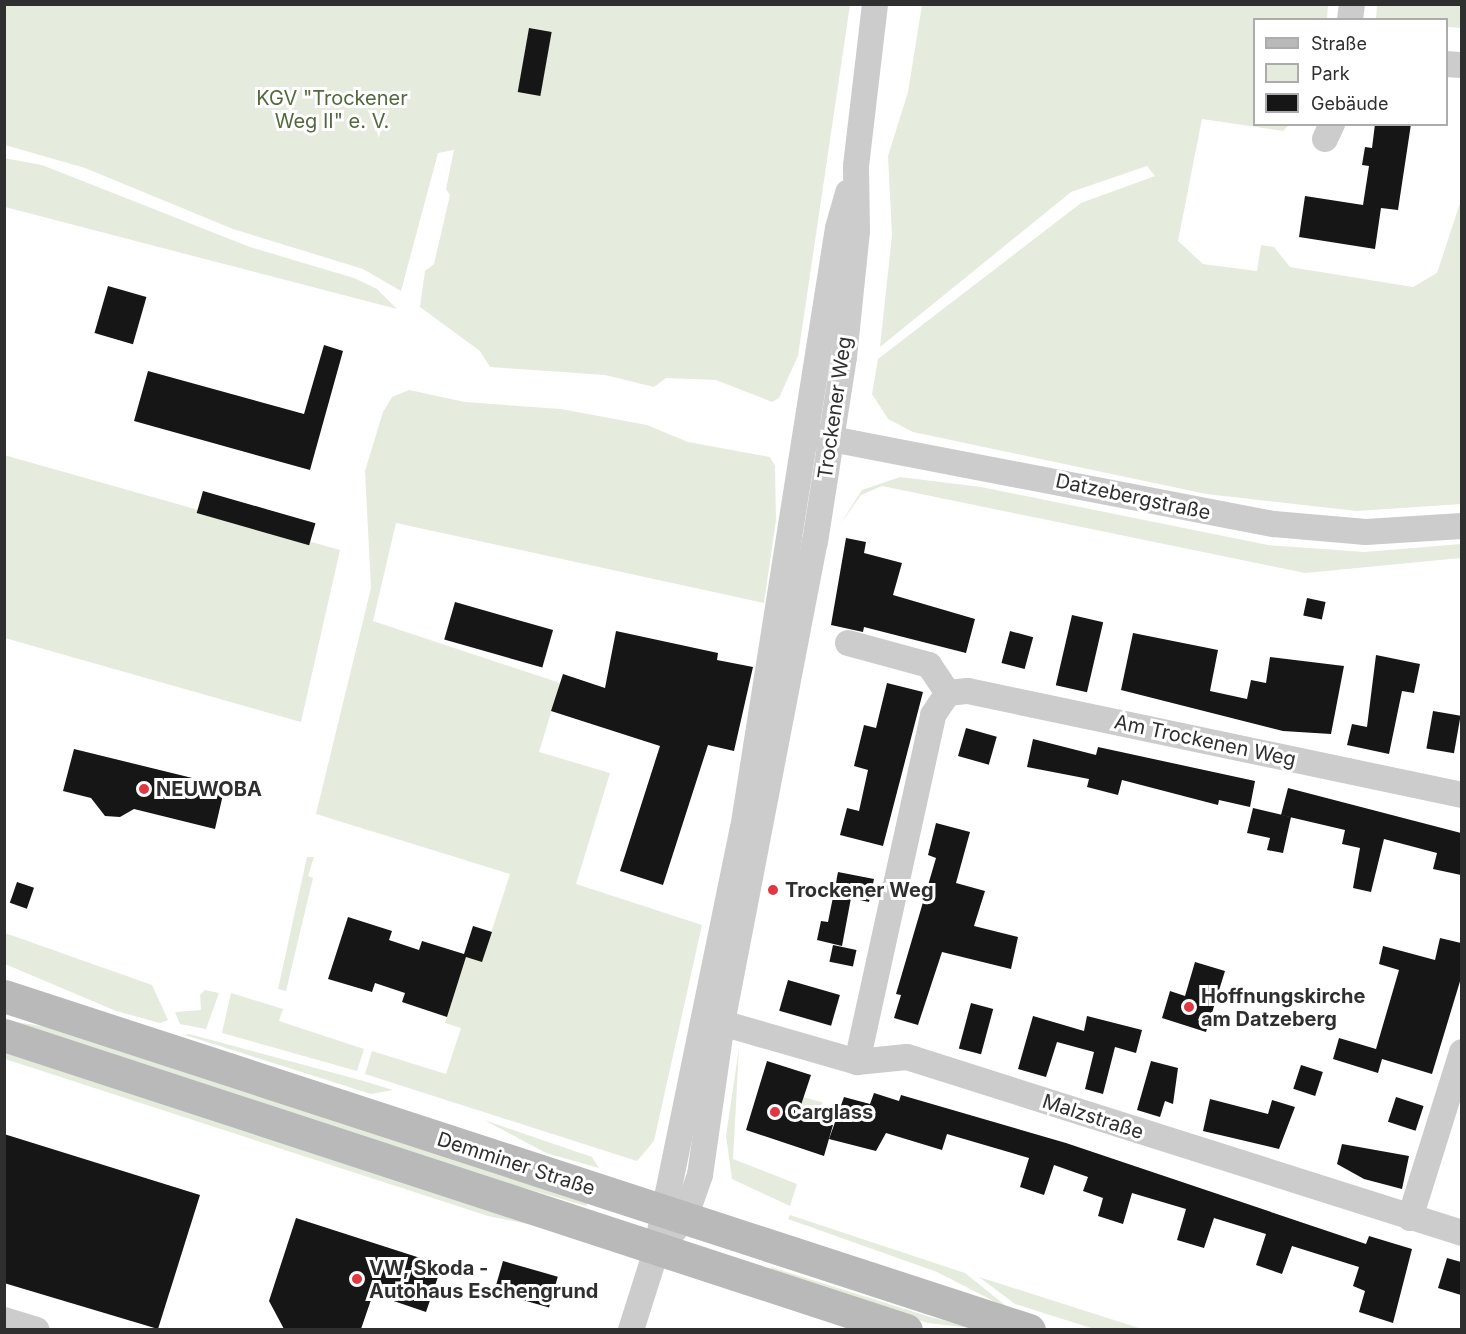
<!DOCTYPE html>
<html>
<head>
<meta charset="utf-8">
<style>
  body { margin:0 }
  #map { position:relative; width:1466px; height:1334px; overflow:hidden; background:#fff; font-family:Inter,sans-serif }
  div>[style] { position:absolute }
  .green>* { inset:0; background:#e5ecdd; transform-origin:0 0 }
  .building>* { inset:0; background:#161616; transform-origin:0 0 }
  .street>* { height:26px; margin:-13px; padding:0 13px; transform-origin:13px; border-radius:13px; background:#ccc }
  .secondary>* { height:33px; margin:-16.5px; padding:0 16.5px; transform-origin:16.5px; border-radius:16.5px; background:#b9b9b9 }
  .dots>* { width:16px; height:16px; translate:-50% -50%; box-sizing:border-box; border:3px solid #fff; border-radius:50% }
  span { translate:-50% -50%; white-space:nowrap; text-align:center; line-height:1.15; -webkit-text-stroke:6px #fff; paint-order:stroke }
  .park-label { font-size:20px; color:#52693e }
  .street-label { font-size:20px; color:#2f2f2f }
  .poi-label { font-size:20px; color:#2f2f2f; font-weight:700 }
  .left { translate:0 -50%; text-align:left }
  .frame { position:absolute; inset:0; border:6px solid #2f2f2f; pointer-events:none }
  .legend { position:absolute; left:1253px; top:18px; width:195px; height:108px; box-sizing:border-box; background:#fff; border:2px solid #acacac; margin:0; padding:8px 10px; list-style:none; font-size:18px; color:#2f2f2f }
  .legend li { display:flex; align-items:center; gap:12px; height:30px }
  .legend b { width:30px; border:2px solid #acacac }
</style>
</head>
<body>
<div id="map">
  <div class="green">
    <div style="clip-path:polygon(5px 5px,850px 5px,798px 356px,779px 398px,772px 402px,716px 380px,666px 378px,654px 387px,605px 375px,490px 367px,480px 351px,420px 307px,425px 271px,434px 264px,450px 195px,446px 189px,454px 150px,438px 153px,401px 291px,363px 269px,233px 229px,85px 168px,5px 145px)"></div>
    <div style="clip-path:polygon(922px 5px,1328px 5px,1327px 19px,1254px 20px,1254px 124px,1289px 125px,1283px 131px,1202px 119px,1178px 241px,1203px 264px,1257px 271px,1261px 245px,1274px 247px,1290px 267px,1413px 287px,1437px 273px,1461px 200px,1461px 504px,1357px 511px,1206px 494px,913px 432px,888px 419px,872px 394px,878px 359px,1081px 203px,1155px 176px,1147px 166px,1071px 192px,880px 347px,892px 235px,888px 156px,908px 92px)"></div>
    <div style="clip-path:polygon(1377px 5px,1461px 5px,1461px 28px,1447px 27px,1446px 20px,1376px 19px)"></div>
    <div style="clip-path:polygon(4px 158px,42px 165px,250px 247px,354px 278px,377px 289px,397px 309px,5px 207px)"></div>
    <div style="clip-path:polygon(409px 390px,465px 402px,561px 409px,647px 425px,688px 442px,770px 457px,775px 466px,776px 520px,764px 603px,396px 523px,373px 621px,560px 683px,539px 752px,610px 773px,576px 884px,702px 925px,654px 1141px,637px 1161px,365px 1074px,372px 1051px,446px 1074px,461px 1028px,445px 1023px,466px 957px,482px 961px,510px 874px,316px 814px,371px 588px,365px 471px,383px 412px,392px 397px)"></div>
    <div style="clip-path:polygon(4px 455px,340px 550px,301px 722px,5px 638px)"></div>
    <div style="clip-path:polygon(900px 477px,981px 487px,1268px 545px,1365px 552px,1461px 544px,1461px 558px,1305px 573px,882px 486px,861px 495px,839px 526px,862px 490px)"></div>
    <div style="clip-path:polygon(307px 857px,314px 857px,308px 876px,313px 878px,286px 991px,278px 989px)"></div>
    <div style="clip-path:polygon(5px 933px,152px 985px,168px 1020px,160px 1023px,116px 1011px,5px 964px)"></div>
    <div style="clip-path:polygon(205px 990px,219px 993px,206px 1029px,180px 1024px,175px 1012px,201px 1010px,200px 995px)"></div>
    <div style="clip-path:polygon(231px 993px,283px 1009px,279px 1021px,364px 1049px,357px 1071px,222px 1033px)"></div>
    <div style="clip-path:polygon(10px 1021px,53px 1028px,589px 1201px,586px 1206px,393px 1150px)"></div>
    <div style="clip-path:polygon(189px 1034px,360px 1080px,393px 1090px,371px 1094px,185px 1035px)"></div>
    <div style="clip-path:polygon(739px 1048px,733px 1159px,797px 1184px,790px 1206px,732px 1179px,726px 1136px)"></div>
    <div style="clip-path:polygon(5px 1053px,556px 1230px,488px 1216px,5px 1059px)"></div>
    <div style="left:803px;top:1097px;width:20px;height:48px;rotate:15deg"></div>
    <div style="clip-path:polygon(484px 1120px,592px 1157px,599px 1168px,546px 1153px)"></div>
    <div style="clip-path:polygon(790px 1215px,965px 1273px,1011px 1310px,937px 1272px,788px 1219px)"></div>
    <div style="clip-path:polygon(771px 1267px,930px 1317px,979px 1329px,928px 1323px,769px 1273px)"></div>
    <div style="clip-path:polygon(979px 1277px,1142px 1329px,1094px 1329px,1015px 1304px)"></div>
  </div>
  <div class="building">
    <div style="left:529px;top:28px;width:23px;height:65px;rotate:10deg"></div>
    <div style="clip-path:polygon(1375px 124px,1411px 124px,1398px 210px,1381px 208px,1375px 249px,1299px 237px,1305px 196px,1363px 205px,1369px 166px,1362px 165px,1365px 147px,1372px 148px)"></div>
    <div style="left:108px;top:286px;width:40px;height:49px;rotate:16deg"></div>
    <div style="clip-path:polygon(324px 345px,343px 351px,310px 470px,134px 421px,148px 371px,304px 414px)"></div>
    <div style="left:203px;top:491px;width:117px;height:23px;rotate:16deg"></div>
    <div style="clip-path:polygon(846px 538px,866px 542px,864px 553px,902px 563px,893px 595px,975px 619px,966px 653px,864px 627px,863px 632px,831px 625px)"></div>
    <div style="left:1307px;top:598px;width:19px;height:18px;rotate:12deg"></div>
    <div style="left:455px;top:602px;width:102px;height:39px;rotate:16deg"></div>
    <div style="left:1072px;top:615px;width:32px;height:72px;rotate:13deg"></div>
    <div style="clip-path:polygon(616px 631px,718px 653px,717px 660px,753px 667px,734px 751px,708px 745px,663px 885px,620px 871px,660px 746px,551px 711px,563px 674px,605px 688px)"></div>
    <div style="left:1010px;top:631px;width:24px;height:33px;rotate:15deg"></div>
    <div style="clip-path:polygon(1133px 633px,1218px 650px,1210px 691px,1247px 699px,1251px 680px,1266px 683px,1270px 657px,1344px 666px,1331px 734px,1283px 731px,1121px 690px)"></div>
    <div style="clip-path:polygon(1376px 655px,1420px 664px,1414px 693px,1402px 691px,1389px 754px,1347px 745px,1352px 724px,1367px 727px)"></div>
    <div style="clip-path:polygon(887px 683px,923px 692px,883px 846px,840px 835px,847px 808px,859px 811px,868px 770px,854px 766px,864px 725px,876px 728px)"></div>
    <div style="left:1433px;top:711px;width:28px;height:38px;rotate:10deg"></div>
    <div style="left:966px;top:728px;width:32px;height:29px;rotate:16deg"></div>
    <div style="clip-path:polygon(1033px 739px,1096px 755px,1098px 747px,1255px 781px,1250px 807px,1219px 800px,1218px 805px,1122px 780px,1118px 795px,1087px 787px,1089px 779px,1027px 767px)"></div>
    <div style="clip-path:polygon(74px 749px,225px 786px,215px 829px,134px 809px,120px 817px,105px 816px,91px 798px,63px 791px)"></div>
    <div style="clip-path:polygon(1288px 788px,1461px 833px,1461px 875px,1433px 869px,1437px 853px,1384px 839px,1371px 892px,1353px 888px,1360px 848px,1342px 844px,1345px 830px,1281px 815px)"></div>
    <div style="clip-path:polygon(1253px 808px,1291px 817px,1283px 853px,1267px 850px,1270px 838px,1247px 833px)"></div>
    <div style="clip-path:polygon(936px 823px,970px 832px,956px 883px,985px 891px,974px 926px,1018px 937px,1011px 969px,942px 952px,918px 1025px,894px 1018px,901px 995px,896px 994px,936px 858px,928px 855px)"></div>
    <div style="clip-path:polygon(838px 872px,874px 879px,869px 902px,851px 898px,842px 946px,817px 940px,821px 921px,828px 922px)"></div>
    <div style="left:17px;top:882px;width:18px;height:22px;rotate:19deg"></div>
    <div style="clip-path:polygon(348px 917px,392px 931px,389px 940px,419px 950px,422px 941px,464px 954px,473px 926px,492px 932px,482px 962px,466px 957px,447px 1017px,402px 1002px,405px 993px,375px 983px,372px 992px,328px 979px)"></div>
    <div style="clip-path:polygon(1440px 938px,1461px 943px,1461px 978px,1432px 1074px,1382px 1059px,1378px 1073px,1333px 1059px,1339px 1038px,1376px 1049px,1399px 970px,1379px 964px,1383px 946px,1435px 960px)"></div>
    <div style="left:833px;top:945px;width:24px;height:17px;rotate:12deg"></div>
    <div style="clip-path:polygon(1195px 962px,1225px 971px,1206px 1032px,1162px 1018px,1170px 991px,1185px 996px)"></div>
    <div style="left:788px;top:980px;width:54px;height:32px;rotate:16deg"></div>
    <div style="left:971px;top:1003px;width:23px;height:47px;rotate:15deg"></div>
    <div style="clip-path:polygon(1033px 1016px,1084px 1031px,1087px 1016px,1142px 1030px,1136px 1053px,1115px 1047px,1103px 1094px,1085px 1089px,1094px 1052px,1057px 1042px,1046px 1077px,1018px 1069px)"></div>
    <div style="clip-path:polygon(767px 1061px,811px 1075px,798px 1114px,833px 1125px,824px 1156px,746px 1130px)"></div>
    <div style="clip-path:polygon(1151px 1061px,1178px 1068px,1173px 1104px,1165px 1101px,1160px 1117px,1137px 1110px)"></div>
    <div style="left:1301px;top:1065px;width:23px;height:25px;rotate:18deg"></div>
    <div style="clip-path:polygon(874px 1093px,899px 1101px,901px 1095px,1066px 1143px,1366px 1244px,1369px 1236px,1412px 1249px,1393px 1323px,1359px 1312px,1365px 1291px,1353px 1286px,1359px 1267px,1292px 1246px,1282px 1274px,1256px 1265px,1266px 1234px,1214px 1218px,1204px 1248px,1177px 1240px,1186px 1209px,1132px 1193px,1123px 1224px,1098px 1216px,1103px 1198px,1083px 1191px,1088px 1177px,1054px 1165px,1044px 1195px,1020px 1187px,1029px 1158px,947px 1134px,942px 1150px,886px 1133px,876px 1151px,829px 1139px,844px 1097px,870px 1104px)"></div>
    <div style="left:1396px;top:1097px;width:29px;height:26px;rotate:18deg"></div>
    <div style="clip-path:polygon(1210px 1099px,1268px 1114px,1272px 1100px,1295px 1107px,1279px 1149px,1203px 1131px)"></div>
    <div style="clip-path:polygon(4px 1134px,200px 1195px,158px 1329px,4px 1283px)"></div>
    <div style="clip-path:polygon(1342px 1144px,1409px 1156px,1402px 1189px,1364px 1179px,1337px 1164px)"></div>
    <div style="clip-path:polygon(296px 1218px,442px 1265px,426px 1312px,373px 1294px,361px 1329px,284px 1329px,269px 1301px)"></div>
    <div style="clip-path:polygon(1447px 1258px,1461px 1262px,1461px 1295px,1438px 1288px)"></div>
    <div style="left:503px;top:1261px;width:57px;height:32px;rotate:16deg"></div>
  </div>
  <div class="street">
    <div style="left:1350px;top:20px;width:16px;rotate:-83deg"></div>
    <div style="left:1446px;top:64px;width:16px;rotate:4deg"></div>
    <div style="left:1325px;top:139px;width:17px;rotate:-65deg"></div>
    <div style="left:816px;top:436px;width:466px;rotate:10.9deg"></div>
    <div style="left:1274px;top:524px;width:92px;rotate:5deg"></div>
    <div style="left:1366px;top:532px;width:96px;rotate:-3.6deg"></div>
    <div style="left:848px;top:643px;width:84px;rotate:15.2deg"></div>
    <div style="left:929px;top:665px;width:34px;rotate:56deg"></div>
    <div style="left:722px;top:1023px;width:141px;rotate:16.1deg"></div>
    <div style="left:857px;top:1062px;width:50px;rotate:-5.7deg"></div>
    <div style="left:907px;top:1057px;width:582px;rotate:17.59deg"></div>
    <div style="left:857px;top:1062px;width:355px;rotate:-77.6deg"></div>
    <div style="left:933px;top:715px;width:27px;rotate:-56deg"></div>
    <div style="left:948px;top:693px;width:20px;rotate:-6deg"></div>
    <div style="left:968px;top:691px;width:505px;rotate:11.89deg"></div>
    <div style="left:1410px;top:1218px;width:174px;rotate:-72.6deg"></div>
    <div style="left:656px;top:1251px;width:44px;rotate:-48.7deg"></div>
    <div style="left:685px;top:1218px;width:46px;rotate:-70.8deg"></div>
    <div style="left:700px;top:1175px;width:154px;rotate:-81.8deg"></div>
    <div style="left:722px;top:1023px;width:490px;rotate:-79.1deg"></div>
    <div style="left:815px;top:542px;width:187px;rotate:-81.1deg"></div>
    <div style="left:844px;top:357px;width:127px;rotate:-84.1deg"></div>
    <div style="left:857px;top:231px;width:65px;rotate:-90.9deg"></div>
    <div style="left:856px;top:166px;width:163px;rotate:-83.3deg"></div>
    <div style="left:4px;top:1320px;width:34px;rotate:17deg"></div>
    <div style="left:631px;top:1330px;width:83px;rotate:-72.4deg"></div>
    <div style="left:656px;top:1251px;width:431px;rotate:-78.4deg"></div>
    <div style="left:743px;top:829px;width:608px;rotate:-81.02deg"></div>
    <div style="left:838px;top:228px;width:37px;rotate:-74deg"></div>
  </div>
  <div class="secondary">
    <div style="left:4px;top:996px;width:1078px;rotate:18.05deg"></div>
    <div style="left:4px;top:1035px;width:949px;rotate:18.11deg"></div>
  </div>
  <div class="dots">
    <div style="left:144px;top:789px;background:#df3842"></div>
    <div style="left:773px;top:890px;background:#df3842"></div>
    <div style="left:1189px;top:1007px;background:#df3842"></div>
    <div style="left:775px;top:1112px;background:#df3842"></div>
    <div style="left:357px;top:1279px;background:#df3842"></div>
  </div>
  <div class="park-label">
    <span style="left:332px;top:110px">KGV "Trockener<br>Weg II" e. V.</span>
  </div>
  <div class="street-label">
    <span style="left:835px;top:408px;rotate:-82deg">Trockener Weg</span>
    <span style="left:1133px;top:497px;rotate:12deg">Datzebergstraße</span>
    <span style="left:1205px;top:741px;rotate:12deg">Am Trockenen Weg</span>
    <span style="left:1093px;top:1117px;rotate:18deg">Malzstraße</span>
    <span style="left:516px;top:1164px;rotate:18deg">Demminer Straße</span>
  </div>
  <div class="poi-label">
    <span class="left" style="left:156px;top:789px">NEUWOBA</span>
    <span class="left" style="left:785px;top:890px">Trockener Weg</span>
    <span class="left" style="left:1201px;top:1008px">Hoffnungskirche<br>am Datzeberg</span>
    <span class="left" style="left:787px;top:1112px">Carglass</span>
    <span class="left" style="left:369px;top:1280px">VW, Skoda -<br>Autohaus Eschengrund</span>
  </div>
  <div class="frame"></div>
  <ul class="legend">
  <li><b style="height:8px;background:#b9b9b9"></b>Straße</li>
  <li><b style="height:16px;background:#e5ecdd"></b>Park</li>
  <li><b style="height:16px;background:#161616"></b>Gebäude</li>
  </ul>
</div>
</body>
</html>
